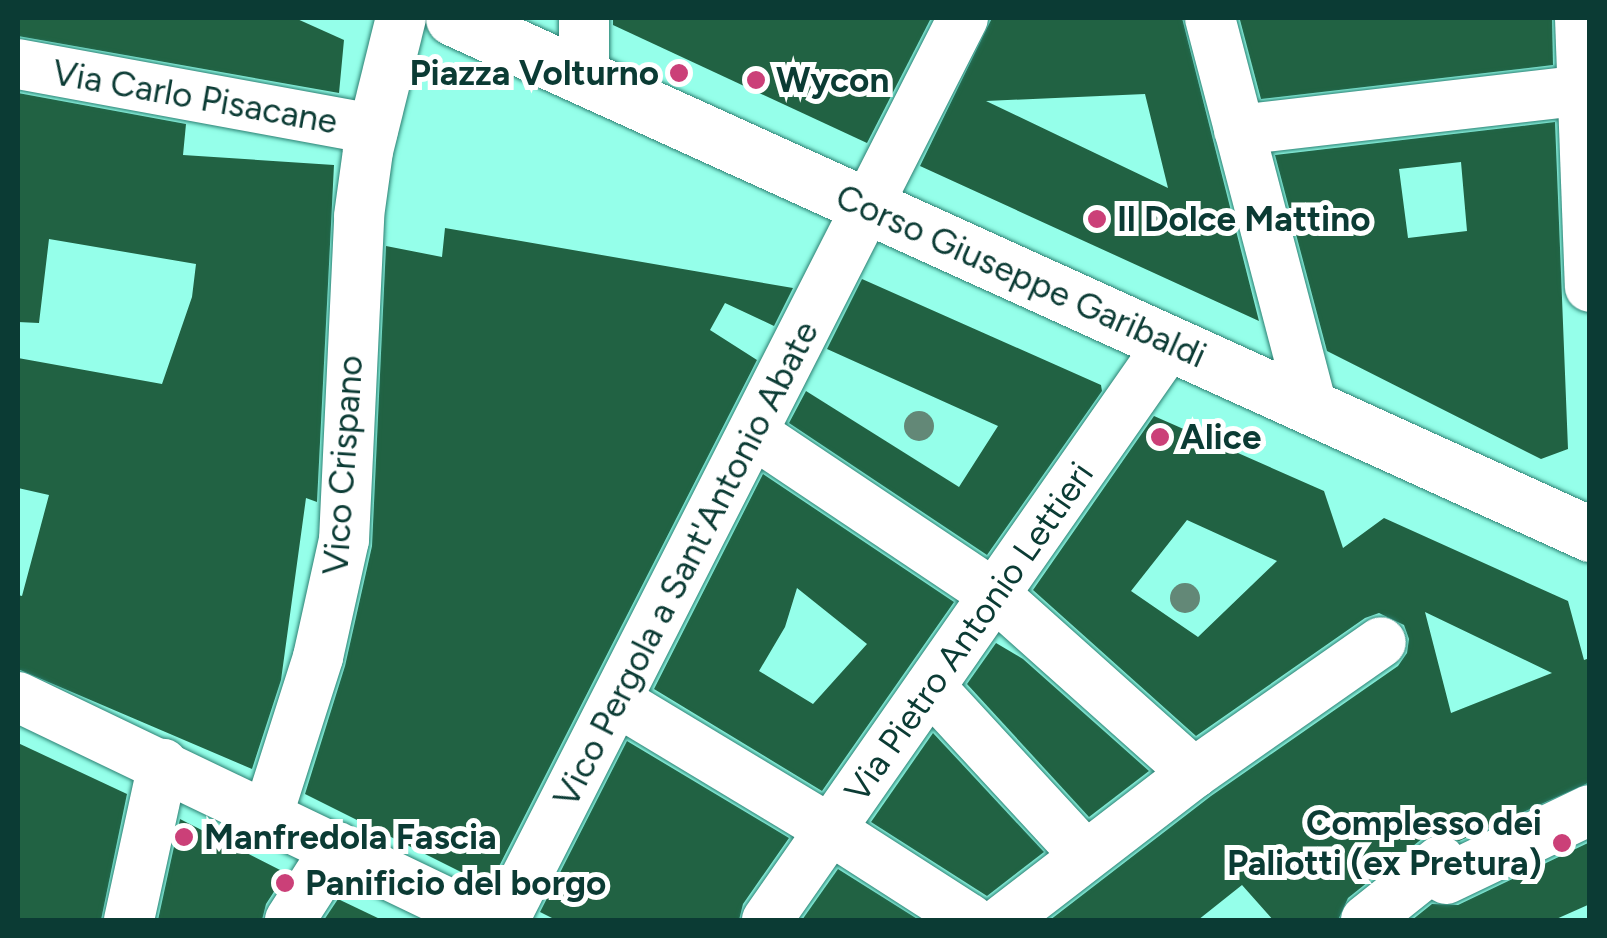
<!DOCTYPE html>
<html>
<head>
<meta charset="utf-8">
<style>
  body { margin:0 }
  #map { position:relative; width:1607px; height:938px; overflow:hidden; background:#95ffea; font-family:Figtree,sans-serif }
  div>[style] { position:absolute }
  .building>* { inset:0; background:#216243 }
  .roads { filter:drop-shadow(0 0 2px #2c8072) drop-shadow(0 0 2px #2c8072) }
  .minor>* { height:50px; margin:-25px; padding:0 25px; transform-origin:25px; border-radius:25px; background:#fff }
  .major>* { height:55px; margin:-27.5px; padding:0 27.5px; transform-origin:27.5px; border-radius:27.5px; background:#fff }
  .trees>* { width:30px; height:30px; margin:-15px; border-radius:50%; background:#638877 }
  .dots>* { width:28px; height:28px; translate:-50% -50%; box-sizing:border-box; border:5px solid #fff; border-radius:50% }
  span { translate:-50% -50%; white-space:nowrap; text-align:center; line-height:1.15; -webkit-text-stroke:10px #fff; paint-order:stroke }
  .poi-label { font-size:35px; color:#0b3b34; font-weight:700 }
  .right { translate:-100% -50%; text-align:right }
  .left { translate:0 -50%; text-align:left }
  .street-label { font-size:35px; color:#0b3b34 }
  .frame { position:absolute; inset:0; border:20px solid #0b3b34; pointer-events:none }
</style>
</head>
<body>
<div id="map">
  <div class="building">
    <div style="clip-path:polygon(18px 18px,295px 18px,344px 40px,339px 93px,18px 36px)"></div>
    <div style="clip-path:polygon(613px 18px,931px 18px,867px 143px,613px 25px)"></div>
    <div style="clip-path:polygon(evenodd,992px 18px,1182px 18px,1259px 321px,920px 166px,992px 18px,1145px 94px,1168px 188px,986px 101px,1145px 94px)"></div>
    <div style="clip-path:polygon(1271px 18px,1552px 18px,1553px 65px,1261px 99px,1240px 20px)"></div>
    <div style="clip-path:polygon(18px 93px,186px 124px,183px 155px,334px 165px,317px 502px,306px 498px,281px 680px,252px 769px,18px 669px,18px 595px,22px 596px,49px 495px,18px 488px,18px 358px,162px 384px,192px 297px,196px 264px,49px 239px,39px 323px,18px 322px)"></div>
    <div style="clip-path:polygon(evenodd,1555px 122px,1568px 449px,1541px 459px,1327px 351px,1275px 155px,1555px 122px,1461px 162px,1467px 231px,1408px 238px,1399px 169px,1461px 162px)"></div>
    <div style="clip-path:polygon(445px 228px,793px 288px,774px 326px,725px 303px,710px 330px,757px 360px,489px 886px,305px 794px,345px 666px,372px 546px,386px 246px,442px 257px)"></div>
    <div style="clip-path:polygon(862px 279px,1101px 385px,1102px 391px,987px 555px,789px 423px,806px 391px,959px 487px,998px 426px,827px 349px)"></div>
    <div style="clip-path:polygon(evenodd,1154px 416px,1324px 491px,1343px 548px,1384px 518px,1568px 601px,1584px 660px,1590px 658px,1590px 782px,1459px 841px,1437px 833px,1423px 838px,1348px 898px,1338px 920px,1273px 920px,1242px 885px,1198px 920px,1050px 920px,1211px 796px,1398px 666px,1407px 653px,1409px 639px,1404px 625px,1379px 613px,1365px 618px,1196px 736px,1033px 590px,1154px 416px,1187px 520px,1277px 561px,1198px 637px,1131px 591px,1187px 520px,1154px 416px,1425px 612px,1552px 673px,1451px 713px,1425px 612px)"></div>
    <div style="clip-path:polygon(evenodd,763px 474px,954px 602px,822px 791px,654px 689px,763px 474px,797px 588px,867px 644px,813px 704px,759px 671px,785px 627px,797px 588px)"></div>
    <div style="clip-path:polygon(996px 643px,1023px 659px,1149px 771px,1089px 817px,967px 684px)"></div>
    <div style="clip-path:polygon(933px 733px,1044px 852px,987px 896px,871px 822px)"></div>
    <div style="clip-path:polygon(627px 741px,789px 838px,743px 904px,739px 920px,556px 920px,540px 912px)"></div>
    <div style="clip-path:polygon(18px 743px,127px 794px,101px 920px,18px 920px)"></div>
    <div style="clip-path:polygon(180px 819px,286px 873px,266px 904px,262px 920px,158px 920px)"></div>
    <div style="clip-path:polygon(1590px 842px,1590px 904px,1554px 920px,1412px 920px,1432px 904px,1458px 905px)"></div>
    <div style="clip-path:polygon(838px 869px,919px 920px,802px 920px)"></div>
    <div style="clip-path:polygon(338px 899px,382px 920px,324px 920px)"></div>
  </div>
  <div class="roads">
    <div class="minor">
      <div style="left:1210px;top:18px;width:403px;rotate:75.3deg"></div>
      <div style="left:1580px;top:18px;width:269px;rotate:87.9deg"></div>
      <div style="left:18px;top:64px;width:361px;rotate:10.4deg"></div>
      <div style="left:584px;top:77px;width:59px;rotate:-90deg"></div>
      <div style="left:1239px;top:130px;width:346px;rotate:-6.6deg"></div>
      <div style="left:753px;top:433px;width:291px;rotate:33.8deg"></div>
      <div style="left:995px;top:595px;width:267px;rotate:41.8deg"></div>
      <div style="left:930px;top:687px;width:229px;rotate:47.3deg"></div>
      <div style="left:18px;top:697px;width:516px;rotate:25.62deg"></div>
      <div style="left:617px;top:701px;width:244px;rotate:31.1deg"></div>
      <div style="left:826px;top:827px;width:172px;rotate:32.7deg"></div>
      <div style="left:268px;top:814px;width:165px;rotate:-72.3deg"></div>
      <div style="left:318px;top:657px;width:120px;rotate:-77.5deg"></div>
      <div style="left:344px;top:540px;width:324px;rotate:-87.3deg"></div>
      <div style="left:359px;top:216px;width:66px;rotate:-82.1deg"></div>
      <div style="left:368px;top:151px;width:137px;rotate:-76.1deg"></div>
      <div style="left:1446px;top:879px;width:160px;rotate:-25.6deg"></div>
      <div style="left:129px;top:920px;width:160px;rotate:-77.7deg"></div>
      <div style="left:290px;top:920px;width:87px;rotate:-57.2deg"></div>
      <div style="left:504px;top:920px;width:1012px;rotate:-63.03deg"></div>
      <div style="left:767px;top:920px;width:704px;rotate:-55.07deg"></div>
      <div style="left:1003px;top:920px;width:241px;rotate:-37.6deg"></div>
      <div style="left:1194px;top:773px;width:228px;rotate:-35deg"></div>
      <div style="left:1366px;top:920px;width:95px;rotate:-38.6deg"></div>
    </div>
    <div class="major">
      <div style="left:453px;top:18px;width:1249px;rotate:24.41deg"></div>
    </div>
  </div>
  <div class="trees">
    <div style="left:919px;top:426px"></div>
    <div style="left:1185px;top:598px"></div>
  </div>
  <div class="dots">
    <div style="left:679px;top:73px;background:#cb4078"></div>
    <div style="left:756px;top:80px;background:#cb4078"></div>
    <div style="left:1097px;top:219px;background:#cb4078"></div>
    <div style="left:1160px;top:437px;background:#cb4078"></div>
    <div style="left:184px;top:837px;background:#cb4078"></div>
    <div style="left:1562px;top:843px;background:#cb4078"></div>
    <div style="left:285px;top:883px;background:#cb4078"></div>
  </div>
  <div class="poi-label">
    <span class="right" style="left:659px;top:73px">Piazza Volturno</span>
    <span class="left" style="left:776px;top:80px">Wycon</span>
    <span class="left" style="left:1117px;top:219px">Il Dolce Mattino</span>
    <span class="left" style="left:1180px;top:437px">Alice</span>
    <span class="right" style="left:1542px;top:843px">Complesso dei<br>Paliotti (ex Pretura)</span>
    <span class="left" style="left:204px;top:837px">Manfredola Fascia</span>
    <span class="left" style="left:305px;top:883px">Panificio del borgo</span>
  </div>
  <div class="street-label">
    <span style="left:195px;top:97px;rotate:10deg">Via Carlo Pisacane</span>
    <span style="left:1021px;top:276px;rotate:24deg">Corso Giuseppe Garibaldi</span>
    <span style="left:343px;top:465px;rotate:-86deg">Vico Crispano</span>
    <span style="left:686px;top:564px;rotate:-63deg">Vico Pergola a Sant'Antonio Abate</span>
    <span style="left:969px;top:632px;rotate:-55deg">Via Pietro Antonio Lettieri</span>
  </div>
  <div class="frame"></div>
</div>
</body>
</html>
